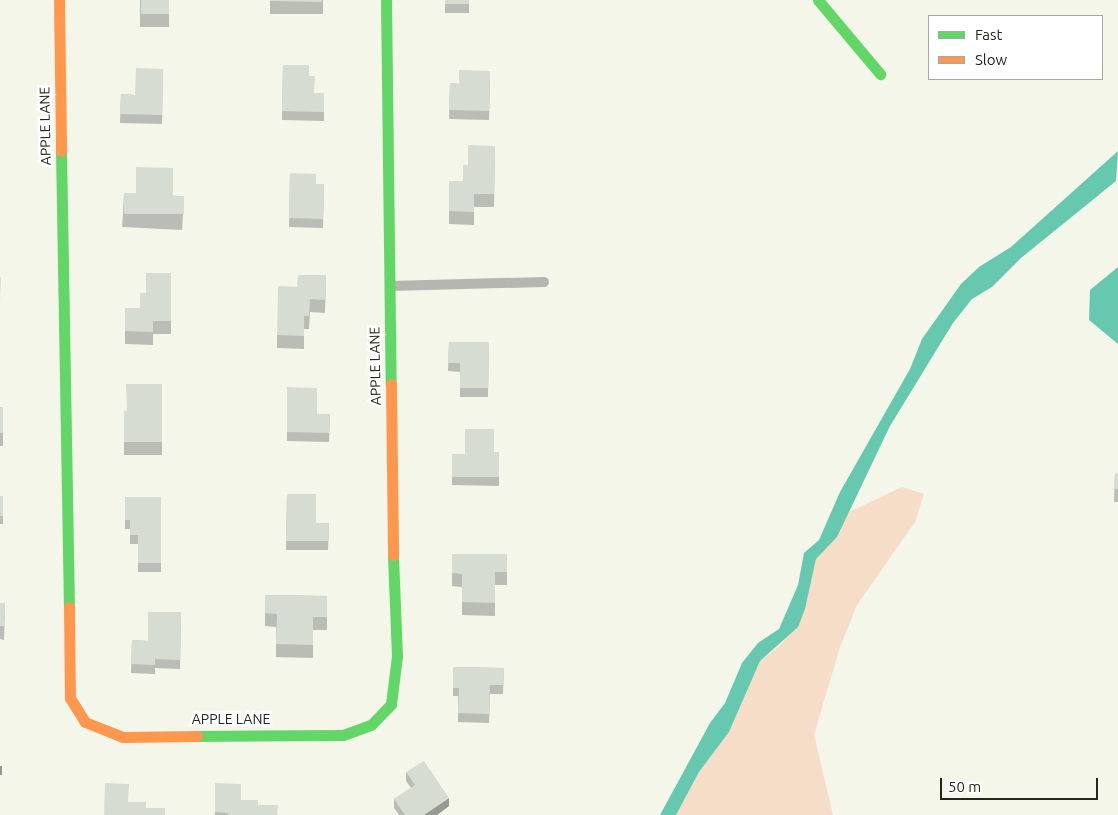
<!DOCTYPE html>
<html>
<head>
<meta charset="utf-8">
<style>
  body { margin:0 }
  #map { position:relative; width:1118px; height:815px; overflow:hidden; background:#f4f6ea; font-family:Ubuntu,sans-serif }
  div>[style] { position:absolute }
  .green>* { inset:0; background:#f5ddc7 }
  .water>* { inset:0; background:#67c8b0 }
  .lane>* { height:10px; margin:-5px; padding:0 5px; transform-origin:5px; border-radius:5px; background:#b7b5b1 }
  .fast>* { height:11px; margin:-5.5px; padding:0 5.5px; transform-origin:5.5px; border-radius:5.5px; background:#63d668 }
  .slow>* { height:11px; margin:-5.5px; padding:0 5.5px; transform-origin:5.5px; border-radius:5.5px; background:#ff974d }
  .wall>* { inset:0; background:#b9bdb5; transform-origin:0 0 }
  .shaded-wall>* { inset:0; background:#969a94; transform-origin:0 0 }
  .building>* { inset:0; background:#d7dcd3; transform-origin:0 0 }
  span { translate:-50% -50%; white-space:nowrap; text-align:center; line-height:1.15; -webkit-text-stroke:5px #fff; paint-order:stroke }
  .street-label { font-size:14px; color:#24251d }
  .legend { position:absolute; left:928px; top:15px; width:175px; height:65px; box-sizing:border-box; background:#fff; border:1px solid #a7a8a5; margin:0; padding:6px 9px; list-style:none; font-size:15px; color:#24251d }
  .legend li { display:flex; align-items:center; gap:10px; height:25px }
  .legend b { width:25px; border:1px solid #a7a8a5 }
  .scale { position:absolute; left:940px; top:778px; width:158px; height:22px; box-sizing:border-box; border:2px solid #24251d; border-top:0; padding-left:6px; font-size:15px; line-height:18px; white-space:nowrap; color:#24251d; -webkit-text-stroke:4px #fff; paint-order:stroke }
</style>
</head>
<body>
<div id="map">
  <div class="green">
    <div style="clip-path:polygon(902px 487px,924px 494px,915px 522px,857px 605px,840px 647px,814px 735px,833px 815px,676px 815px,699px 772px,729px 732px,760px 661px,781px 645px,805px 609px,816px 559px,841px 530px,845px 514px)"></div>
  </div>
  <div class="water">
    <div style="clip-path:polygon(1118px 151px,1116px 181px,1021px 258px,992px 287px,972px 299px,953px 323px,890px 426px,837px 537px,816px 559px,805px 609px,798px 627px,760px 661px,729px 732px,699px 772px,676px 815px,660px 815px,710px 723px,725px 703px,742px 663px,758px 643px,779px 629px,798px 585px,804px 553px,819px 540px,840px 492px,910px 369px,922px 339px,961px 284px,979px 267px,1011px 247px)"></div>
    <div style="clip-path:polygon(1118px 267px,1118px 344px,1089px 320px,1090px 290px)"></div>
  </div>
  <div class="lane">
    <div style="left:390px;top:286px;width:154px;rotate:-1.5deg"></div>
  </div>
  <div class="fast">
    <div style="left:386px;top:0;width:384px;rotate:89.3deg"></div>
    <div style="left:818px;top:0;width:97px;rotate:50deg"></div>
    <div style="left:61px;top:151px;width:456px;rotate:89deg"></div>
    <div style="left:197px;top:736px;width:146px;rotate:-0.4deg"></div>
    <div style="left:343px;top:735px;width:30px;rotate:-20deg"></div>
    <div style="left:371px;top:725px;width:29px;rotate:-46deg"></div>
    <div style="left:391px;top:704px;width:48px;rotate:-82.9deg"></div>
    <div style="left:397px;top:656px;width:101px;rotate:-92.3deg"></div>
  </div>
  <div class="slow">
    <div style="left:59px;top:0;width:151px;rotate:89.2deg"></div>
    <div style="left:391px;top:384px;width:171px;rotate:89.3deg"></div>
    <div style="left:69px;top:607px;width:91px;rotate:89.4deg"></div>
    <div style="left:70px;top:698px;width:28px;rotate:58deg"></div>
    <div style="left:85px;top:722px;width:41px;rotate:21.5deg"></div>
    <div style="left:123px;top:737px;width:74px;rotate:-0.8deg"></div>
  </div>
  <div class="wall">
    <div style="left:140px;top:0;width:29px;height:27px"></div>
    <div style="left:270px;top:0;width:53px;height:14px"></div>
    <div style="left:445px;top:0;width:24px;height:13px"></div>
    <div style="clip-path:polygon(283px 65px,309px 76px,314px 93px,324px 93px,324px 121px,282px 120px)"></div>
    <div style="clip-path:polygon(163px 69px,162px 124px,120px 123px,121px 94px,135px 95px)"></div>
    <div style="clip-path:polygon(490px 80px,489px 120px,449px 119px,450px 83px,459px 84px)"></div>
    <div style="clip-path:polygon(495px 146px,494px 207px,474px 207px,474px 225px,449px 224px,449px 181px,463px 181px,468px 165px)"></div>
    <div style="clip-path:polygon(290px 173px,316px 184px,324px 184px,323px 228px,289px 227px)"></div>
    <div style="left:124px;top:193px;width:60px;height:34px;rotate:3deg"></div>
    <div style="clip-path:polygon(171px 273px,171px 334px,153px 334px,153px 345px,125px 344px,125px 308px,140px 308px,146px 293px)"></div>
    <div style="clip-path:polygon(326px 275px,325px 313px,310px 312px,309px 329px,304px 329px,304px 349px,277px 348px,277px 335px,297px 287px)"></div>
    <div style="clip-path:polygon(449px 342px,489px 342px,488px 397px,460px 397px,460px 372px,448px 371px)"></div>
    <div style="clip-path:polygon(162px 384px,162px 455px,124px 455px,124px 411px,126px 411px)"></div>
    <div style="clip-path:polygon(287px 387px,317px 414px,330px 414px,329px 442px,287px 441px)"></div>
    <div style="left:0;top:407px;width:3px;height:39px"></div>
    <div style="clip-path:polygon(494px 452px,499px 452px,499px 486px,452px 485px,452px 454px,465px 454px)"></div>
    <div style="clip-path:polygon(1115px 473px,1118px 473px,1118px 502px,1114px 502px)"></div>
    <div style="clip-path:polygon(287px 494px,316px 523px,329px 523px,328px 550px,286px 550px)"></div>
    <div style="left:0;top:496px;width:3px;height:28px"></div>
    <div style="clip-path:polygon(125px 497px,161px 497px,161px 572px,138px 572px,138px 544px,130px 544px,130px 529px,125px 529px)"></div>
    <div style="clip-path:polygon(452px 554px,507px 554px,507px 585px,495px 585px,495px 616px,462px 615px,462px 587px,452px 586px)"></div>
    <div style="clip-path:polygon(265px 595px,327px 596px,327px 630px,313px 630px,313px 658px,276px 657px,276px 627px,265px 626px)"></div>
    <div style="clip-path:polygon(0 603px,5px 603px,4px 640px,0 639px)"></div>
    <div style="clip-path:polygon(181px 612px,180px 669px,155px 668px,155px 674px,131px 673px,132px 640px,148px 641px)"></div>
    <div style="clip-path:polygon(453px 667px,504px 668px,503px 694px,490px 694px,489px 723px,458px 722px,458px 696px,453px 696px)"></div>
    <div style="clip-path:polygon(406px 772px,449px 806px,437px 815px,399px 815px,394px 808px,394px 799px,411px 788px,406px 781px)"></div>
    <div style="clip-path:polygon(215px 783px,241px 800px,258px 805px,278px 815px,215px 815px)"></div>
  </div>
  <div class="shaded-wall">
    <div style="left:0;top:766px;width:2px;height:9px"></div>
    <div style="clip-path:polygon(449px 798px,449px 806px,437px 815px,424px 815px)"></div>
  </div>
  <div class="building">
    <div style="left:141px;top:0;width:28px;height:14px"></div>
    <div style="clip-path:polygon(270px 0,322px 0,322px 2px,270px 1px)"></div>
    <div style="left:445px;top:0;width:24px;height:4px"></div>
    <div style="clip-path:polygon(283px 65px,309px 65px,309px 76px,315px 76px,314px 93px,324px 93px,324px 112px,282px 111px)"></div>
    <div style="clip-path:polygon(136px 68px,163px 69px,162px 115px,120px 114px,121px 94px,135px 95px)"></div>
    <div style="clip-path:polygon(459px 70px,490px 71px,489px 111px,449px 110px,450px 83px,459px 84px)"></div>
    <div style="clip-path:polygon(468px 145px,495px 146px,494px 194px,474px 194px,474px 212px,449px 211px,449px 181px,463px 181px,463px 165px,468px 165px)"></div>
    <div style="clip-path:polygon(136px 167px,173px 168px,173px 196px,184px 196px,184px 214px,124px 214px,124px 193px,136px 193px)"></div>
    <div style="clip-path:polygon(290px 173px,316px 174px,316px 184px,324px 184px,323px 219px,289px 218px)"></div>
    <div style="clip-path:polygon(146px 273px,171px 273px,171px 321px,153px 321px,153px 332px,125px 331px,125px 308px,140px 308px,140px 293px,146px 293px)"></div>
    <div style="clip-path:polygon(298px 275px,326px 275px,325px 300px,310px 299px,309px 316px,304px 316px,304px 336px,277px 335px,278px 286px,297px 287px)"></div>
    <div style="clip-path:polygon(0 277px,1px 277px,0 301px)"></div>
    <div style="clip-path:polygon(449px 342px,489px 342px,488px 388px,460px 388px,460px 363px,448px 363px)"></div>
    <div style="clip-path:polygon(126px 384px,162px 384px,162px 442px,124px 442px,124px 411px,127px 411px)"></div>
    <div style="clip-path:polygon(287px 387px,317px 388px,317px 414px,330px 414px,329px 433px,287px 432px)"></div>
    <div style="left:0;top:407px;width:3px;height:26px"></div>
    <div style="clip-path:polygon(465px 429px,494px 429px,494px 452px,499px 452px,499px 477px,452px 477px,452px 454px,465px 454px)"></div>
    <div style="clip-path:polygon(1115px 473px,1118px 473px,1118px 489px,1114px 489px)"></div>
    <div style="clip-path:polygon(287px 494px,316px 494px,316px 523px,329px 523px,328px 541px,286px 541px)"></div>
    <div style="left:0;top:496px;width:3px;height:20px"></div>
    <div style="clip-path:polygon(125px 497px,161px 497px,161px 563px,138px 563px,138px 535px,130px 535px,130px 520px,125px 520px)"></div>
    <div style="clip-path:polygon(452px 554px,507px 554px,507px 572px,495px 572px,495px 603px,462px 602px,462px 574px,452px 573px)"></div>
    <div style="clip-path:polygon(265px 595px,327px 596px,327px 617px,313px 617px,313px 645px,276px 644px,277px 614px,265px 613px)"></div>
    <div style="clip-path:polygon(0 603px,5px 603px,4px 626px,0 626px)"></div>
    <div style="clip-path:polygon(148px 612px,181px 612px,180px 660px,155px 659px,155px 665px,131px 664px,132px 640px,148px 641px)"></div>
    <div style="clip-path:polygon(453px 667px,504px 668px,503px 685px,490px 685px,489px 714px,458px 713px,459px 688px,453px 688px)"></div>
    <div style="clip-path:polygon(424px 761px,449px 798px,424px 815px,405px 815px,394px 799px,415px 785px,406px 772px)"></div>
    <div style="clip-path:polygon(105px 783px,129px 784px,128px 802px,146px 802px,146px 808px,165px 808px,165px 815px,104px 815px)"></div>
    <div style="clip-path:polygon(215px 783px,241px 784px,241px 800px,258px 800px,258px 805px,278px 805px,277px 815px,228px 815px,228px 813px,215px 812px)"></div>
  </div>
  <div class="street-label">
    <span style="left:45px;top:126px;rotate:-91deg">APPLE LANE</span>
    <span style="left:375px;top:366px;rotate:-91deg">APPLE LANE</span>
    <span style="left:231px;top:719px">APPLE LANE</span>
  </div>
  <ul class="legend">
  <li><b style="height:6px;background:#63d668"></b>Fast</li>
  <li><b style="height:6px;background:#ff974d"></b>Slow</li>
  </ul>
  <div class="scale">50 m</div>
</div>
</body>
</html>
